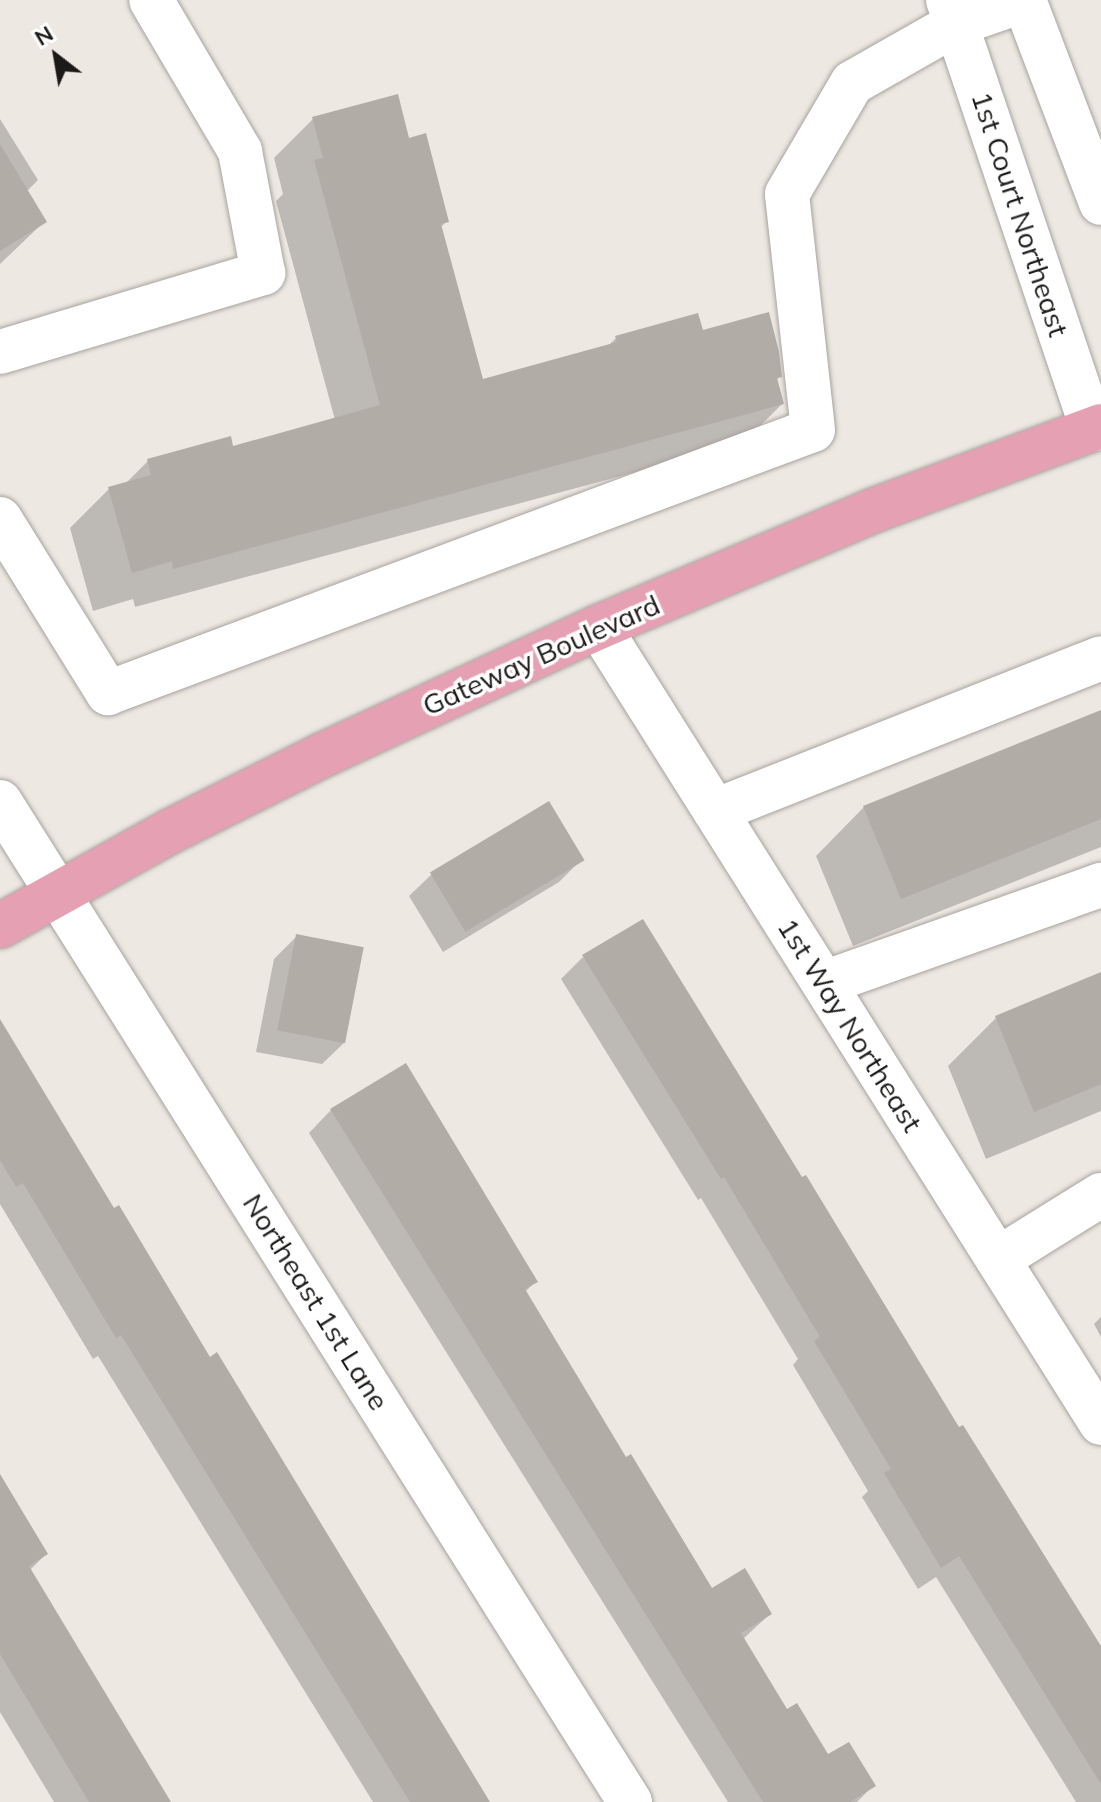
<!DOCTYPE html>
<html>
<head>
<meta charset="utf-8">
<style>
  body { margin:0 }
  #map { position:relative; width:1101px; height:1802px; overflow:hidden; background:#ede8e2; font-family:Mulish,sans-serif }
  div>[style] { position:absolute }
  .shadow>* { inset:0; background:#0003 }
  .building>* { inset:0; background:#b1aca6; transform-origin:0 0 }
  .roads { filter:drop-shadow(0 0 2px #a9a39e) drop-shadow(0 0 2px #a9a39e) }
  .minor>* { height:44px; margin:-22px; padding:0 22px; transform-origin:22px; border-radius:22px; background:#fff }
  .major>* { height:44px; margin:-22px; padding:0 22px; transform-origin:22px; border-radius:22px; background:#e5a0b4 }
  span { translate:-50% -50%; white-space:nowrap; text-align:center; line-height:1.15; -webkit-text-stroke:7px #fff; paint-order:stroke }
  .street-label { font-size:28px; color:#1c1a18 }
  .north { position:absolute; left:16px; top:16px; width:80px; height:80px; -webkit-text-stroke:6px #fff; paint-order:stroke; rotate:329deg; font-size:22px; font-weight:700; line-height:32px; text-align:center; color:#1c1a18 }
  .north::after { content:''; display:block; margin:auto; width:28px; height:36px; background:#1c1a18; clip-path:polygon(50% 0,100% 100%,50% 72%,0 100%) }
</style>
</head>
<body>
<div id="map">
  <div class="shadow">
    <div style="clip-path:polygon(0 119px,38px 180px,26px 192px,44px 222px,0 264px)"></div>
    <div style="clip-path:polygon(313px 119px,408px 140px,447px 221px,440px 228px,481px 382px,607px 347px,616px 338px,701px 333px,780px 376px,776px 381px,782px 404px,743px 443px,135px 607px,133px 599px,93px 611px,70px 528px,109px 489px,124px 485px,148px 461px,232px 448px,335px 420px,276px 201px,283px 194px,274px 158px)"></div>
    <div style="clip-path:polygon(1101px 712px,1101px 847px,853px 946px,816px 856px,864px 807px)"></div>
    <div style="clip-path:polygon(581px 860px,559px 882px,443px 952px,409px 896px,432px 874px)"></div>
    <div style="clip-path:polygon(297px 936px,345px 1042px,322px 1064px,256px 1052px,274px 959px)"></div>
    <div style="clip-path:polygon(583px 957px,958px 1430px,1101px 1650px,1101px 1802px,1076px 1802px,936px 1577px,918px 1589px,862px 1497px,868px 1491px,793px 1365px,798px 1359px,701px 1198px,698px 1200px,561px 979px)"></div>
    <div style="clip-path:polygon(1101px 975px,1101px 1111px,986px 1159px,948px 1066px,996px 1018px)"></div>
    <div style="clip-path:polygon(0 1074px,113px 1211px,487px 1802px,373px 1802px,98px 1356px,93px 1359px,0 1204px)"></div>
    <div style="clip-path:polygon(331px 1110px,535px 1282px,525px 1292px,625px 1459px,711px 1591px,770px 1614px,743px 1639px,786px 1712px,828px 1757px,873px 1786px,857px 1802px,728px 1802px,309px 1133px)"></div>
    <div style="clip-path:polygon(1101px 1317px,1101px 1337px,1094px 1324px)"></div>
    <div style="clip-path:polygon(0 1481px,46px 1554px,30px 1570px,170px 1802px,54px 1802px,0 1712px)"></div>
  </div>
  <div class="building">
    <div style="clip-path:polygon(398px 94px,409px 138px,426px 133px,449px 222px,441px 224px,483px 379px,617px 342px,615px 336px,698px 313px,703px 330px,769px 312px,779px 352px,782px 377px,777px 378px,784px 404px,173px 569px,172px 561px,132px 573px,108px 487px,151px 475px,147px 459px,231px 436px,233px 446px,380px 405px,314px 160px,323px 158px,312px 117px)"></div>
    <div style="clip-path:polygon(0 144px,47px 222px,0 251px)"></div>
    <div style="clip-path:polygon(1101px 710px,1101px 819px,901px 899px,863px 806px)"></div>
    <div style="left:549px;top:801px;width:69px;height:139px;rotate:59deg"></div>
    <div style="clip-path:polygon(643px 919px,802px 1177px,806px 1175px,959px 1427px,963px 1425px,1101px 1646px,1101px 1784px,959px 1556px,941px 1568px,884px 1473px,891px 1469px,814px 1341px,820px 1337px,724px 1177px,721px 1179px,582px 955px)"></div>
    <div style="left:296px;top:934px;width:69px;height:98px;rotate:11deg"></div>
    <div style="clip-path:polygon(1101px 972px,1101px 1084px,1034px 1112px,995px 1016px)"></div>
    <div style="clip-path:polygon(0 1019px,114px 1208px,119px 1205px,210px 1357px,217px 1352px,490px 1802px,410px 1802px,121px 1335px,116px 1338px,23px 1183px,16px 1187px,0 1160px)"></div>
    <div style="clip-path:polygon(406px 1063px,538px 1282px,525px 1289px,626px 1457px,631px 1454px,712px 1588px,745px 1568px,772px 1614px,741px 1633px,787px 1709px,797px 1703px,828px 1754px,849px 1742px,876px 1786px,850px 1802px,763px 1802px,330px 1109px)"></div>
    <div style="clip-path:polygon(0 1474px,48px 1554px,29px 1566px,171px 1802px,89px 1802px,0 1654px)"></div>
  </div>
  <div class="roads">
    <div class="minor">
      <div style="left:948px;top:0;width:453px;rotate:71.4deg"></div>
      <div style="left:1024px;top:0;width:217px;rotate:69.2deg"></div>
      <div style="left:0;top:352px;width:275px;rotate:-16.7deg"></div>
      <div style="left:263px;top:273px;width:124px;rotate:-100.7deg"></div>
      <div style="left:240px;top:151px;width:175px;rotate:-120.5deg"></div>
      <div style="left:0;top:519px;width:205px;rotate:58.2deg"></div>
      <div style="left:108px;top:693px;width:752px;rotate:-20.46deg"></div>
      <div style="left:813px;top:430px;width:237px;rotate:-96.3deg"></div>
      <div style="left:787px;top:194px;width:129px;rotate:-59.6deg"></div>
      <div style="left:852px;top:83px;width:120px;rotate:-29.6deg"></div>
      <div style="left:956px;top:24px;width:73px;rotate:-19.2deg"></div>
      <div style="left:599px;top:627px;width:941px;rotate:57.76deg"></div>
      <div style="left:0;top:802px;width:1182px;rotate:57.79deg"></div>
      <div style="left:715px;top:811px;width:415px;rotate:-21.6deg"></div>
      <div style="left:824px;top:983px;width:294px;rotate:-19.5deg"></div>
      <div style="left:998px;top:1259px;width:121px;rotate:-31.9deg"></div>
    </div>
    <div class="major">
      <div style="left:0;top:926px;width:196px;rotate:-29.1deg"></div>
      <div style="left:171px;top:831px;width:172px;rotate:-26.6deg"></div>
      <div style="left:325px;top:754px;width:302px;rotate:-24.9deg"></div>
      <div style="left:599px;top:627px;width:300px;rotate:-23deg"></div>
      <div style="left:875px;top:510px;width:241px;rotate:-20.4deg"></div>
    </div>
  </div>
  <div class="street-label">
    <span style="left:1020px;top:214px;rotate:72deg">1st Court Northeast</span>
    <span style="left:541px;top:655px;rotate:-24deg">Gateway Boulevard</span>
    <span style="left:850px;top:1025px;rotate:58deg">1st Way Northeast</span>
    <span style="left:316px;top:1302px;rotate:58deg">Northeast 1st Lane</span>
  </div>
  <div class="north">N</div>
</div>
</body>
</html>
